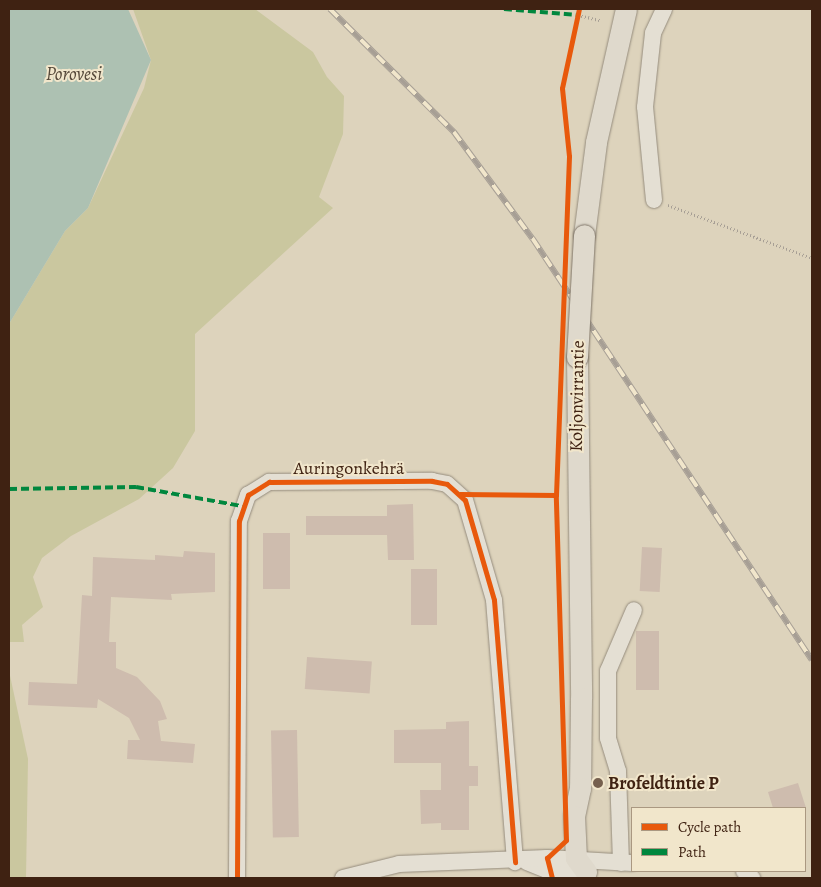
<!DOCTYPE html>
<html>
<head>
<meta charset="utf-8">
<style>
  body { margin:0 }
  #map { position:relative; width:821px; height:887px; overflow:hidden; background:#ddd3bc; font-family:Alegreya,serif }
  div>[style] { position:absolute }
  .green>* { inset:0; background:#cac79f }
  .water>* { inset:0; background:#adc1b2 }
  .building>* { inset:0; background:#cebcae; transform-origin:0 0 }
  .path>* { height:2.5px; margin-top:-1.25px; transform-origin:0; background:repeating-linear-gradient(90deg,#a79f95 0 1px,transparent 0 3.5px) }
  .roads { filter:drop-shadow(0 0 1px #958c7d) drop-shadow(0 0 1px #958c7d) }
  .minor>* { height:16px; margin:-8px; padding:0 8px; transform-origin:8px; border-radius:8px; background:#e4dfd3 }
  .major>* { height:21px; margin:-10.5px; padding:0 10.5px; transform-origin:10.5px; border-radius:10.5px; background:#dfd9cc }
  .rail>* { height:5.5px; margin-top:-2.75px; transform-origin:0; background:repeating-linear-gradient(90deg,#f1e6cb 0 11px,#a79f95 0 22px); box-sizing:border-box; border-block:1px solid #a79f95 }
  .bridges { filter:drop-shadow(0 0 1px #7e7467) drop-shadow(0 0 1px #7e7467) }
  .major-bridge>* { height:21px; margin:-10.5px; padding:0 10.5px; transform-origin:10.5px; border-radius:10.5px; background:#dfd9cc }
  .quiet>* { height:4px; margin-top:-2px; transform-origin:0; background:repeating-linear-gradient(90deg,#00873e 0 8px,transparent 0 12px) }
  .cycleway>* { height:5px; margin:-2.5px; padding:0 2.5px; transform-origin:2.5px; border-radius:2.5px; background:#e8590c }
  .dots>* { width:14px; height:14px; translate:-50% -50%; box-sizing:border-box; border:2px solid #f1e6cb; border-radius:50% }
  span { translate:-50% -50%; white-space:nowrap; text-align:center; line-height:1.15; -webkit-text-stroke:4px #f1e6cb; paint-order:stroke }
  .street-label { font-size:18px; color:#3f2212 }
  .poi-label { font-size:18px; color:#3f2212; font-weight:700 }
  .left { translate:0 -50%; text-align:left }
  .water-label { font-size:19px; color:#554839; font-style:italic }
  .frame { position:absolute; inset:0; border:10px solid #3f2212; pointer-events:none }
  .legend { position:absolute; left:631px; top:807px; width:175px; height:65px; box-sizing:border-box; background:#f1e6cb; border:1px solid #aa9881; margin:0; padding:6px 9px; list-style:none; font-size:15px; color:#3f2212 }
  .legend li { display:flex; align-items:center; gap:10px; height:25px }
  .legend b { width:25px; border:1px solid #aa9881 }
</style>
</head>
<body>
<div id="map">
  <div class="green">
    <div style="clip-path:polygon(133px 9px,255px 9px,313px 52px,327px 77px,344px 96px,343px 134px,319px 197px,333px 208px,195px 334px,195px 431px,173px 468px,139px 499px,71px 536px,42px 558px,33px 577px,43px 607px,22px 625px,24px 642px,9px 642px,9px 324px,65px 231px,88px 208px,144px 88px,151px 60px)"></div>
    <div style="clip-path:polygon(9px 671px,28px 759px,26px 878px,9px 878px)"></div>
  </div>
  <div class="water">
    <div style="clip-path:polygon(9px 9px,128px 9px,151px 60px,88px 208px,65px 231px,9px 324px)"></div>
  </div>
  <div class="building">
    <div style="clip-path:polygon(413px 504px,414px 560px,388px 560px,387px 535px,306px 535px,306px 516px,387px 516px,387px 505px)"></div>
    <div style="left:263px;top:533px;width:27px;height:56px"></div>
    <div style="left:642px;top:547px;width:20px;height:44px;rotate:3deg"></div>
    <div style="clip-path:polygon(184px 551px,215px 553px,215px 592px,171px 594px,172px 600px,111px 597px,109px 642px,116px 642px,116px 668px,137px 677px,160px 701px,167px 719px,158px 721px,161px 741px,195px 744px,193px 763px,127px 759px,128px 740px,140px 740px,129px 718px,98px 699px,97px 708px,28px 705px,29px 682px,77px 684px,82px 595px,92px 596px,93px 557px,155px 560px,155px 555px,183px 557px)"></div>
    <div style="left:411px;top:569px;width:26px;height:56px"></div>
    <div style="left:636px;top:631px;width:23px;height:59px"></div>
    <div style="left:307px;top:657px;width:65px;height:32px;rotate:4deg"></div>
    <div style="clip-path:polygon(469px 721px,469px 766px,478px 766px,478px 786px,469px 786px,469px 830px,441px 830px,441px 823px,421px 824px,420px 790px,441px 790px,441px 763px,394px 763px,394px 730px,446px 729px,446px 722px)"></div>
    <div style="left:297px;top:730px;width:107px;height:26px;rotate:89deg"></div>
    <div style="clip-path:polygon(798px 783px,806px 808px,773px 808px,768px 792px)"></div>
  </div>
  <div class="path">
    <div style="left:578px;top:15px;width:23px;rotate:13deg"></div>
    <div style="left:668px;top:205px;width:153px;rotate:20.2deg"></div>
  </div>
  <div class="roads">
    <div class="minor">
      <div style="left:654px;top:200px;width:93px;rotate:-95.5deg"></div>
      <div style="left:645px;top:107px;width:74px;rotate:-83.8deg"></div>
      <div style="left:653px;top:33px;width:26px;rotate:-65deg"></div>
      <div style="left:527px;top:862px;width:24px;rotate:22deg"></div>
      <div style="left:549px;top:871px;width:37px;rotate:2deg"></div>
      <div style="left:621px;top:863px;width:92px;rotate:-91.9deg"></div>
      <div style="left:618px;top:771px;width:34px;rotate:-107deg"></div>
      <div style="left:608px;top:738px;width:67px;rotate:-90deg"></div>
      <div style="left:608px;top:671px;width:66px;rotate:-66.9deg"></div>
      <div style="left:744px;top:871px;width:11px;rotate:41deg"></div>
      <div style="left:237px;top:878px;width:357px;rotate:-89.7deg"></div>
      <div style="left:239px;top:521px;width:28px;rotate:-71deg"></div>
      <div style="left:248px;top:495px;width:25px;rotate:-32deg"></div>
      <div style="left:269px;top:482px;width:163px;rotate:-0.4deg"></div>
      <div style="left:432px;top:481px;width:15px;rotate:11deg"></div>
      <div style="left:447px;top:484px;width:24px;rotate:42deg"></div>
      <div style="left:465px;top:500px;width:104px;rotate:73.8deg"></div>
      <div style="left:494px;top:600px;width:263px;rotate:85.4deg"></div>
      <div style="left:343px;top:878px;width:58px;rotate:-14deg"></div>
      <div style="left:399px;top:864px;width:148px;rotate:-2.3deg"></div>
      <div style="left:547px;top:858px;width:85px;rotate:3.4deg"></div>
    </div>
    <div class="major">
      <div style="left:584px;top:235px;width:94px;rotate:-82.6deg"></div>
      <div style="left:596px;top:142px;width:136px;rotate:-77.3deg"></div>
      <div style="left:577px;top:357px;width:341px;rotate:89.3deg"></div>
      <div style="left:581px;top:698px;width:90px;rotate:90.6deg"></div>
      <div style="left:580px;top:788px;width:29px;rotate:102deg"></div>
      <div style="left:574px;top:816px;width:42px;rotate:87.3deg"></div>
      <div style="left:576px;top:858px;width:17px;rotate:54deg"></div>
    </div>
  </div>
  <div class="rail">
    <div style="left:330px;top:9px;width:175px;rotate:44.8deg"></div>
    <div style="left:454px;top:132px;width:133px;rotate:53.6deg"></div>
    <div style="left:533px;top:239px;width:505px;rotate:56.47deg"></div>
  </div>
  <div class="bridges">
    <div class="major-bridge">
      <div style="left:577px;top:357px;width:122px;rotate:-86.7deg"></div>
    </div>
  </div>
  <div class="quiet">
    <div style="left:504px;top:9px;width:74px;rotate:4.6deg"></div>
    <div style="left:9px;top:489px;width:127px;rotate:-0.9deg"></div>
    <div style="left:136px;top:487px;width:108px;rotate:10.2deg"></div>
  </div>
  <div class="cycleway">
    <div style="left:460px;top:494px;width:96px;rotate:0.6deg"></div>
    <div style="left:237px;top:878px;width:357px;rotate:-89.7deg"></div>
    <div style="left:239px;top:521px;width:28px;rotate:-71deg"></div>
    <div style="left:248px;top:495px;width:25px;rotate:-32deg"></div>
    <div style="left:269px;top:482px;width:163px;rotate:-0.4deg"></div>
    <div style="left:432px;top:481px;width:15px;rotate:11deg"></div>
    <div style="left:447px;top:484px;width:24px;rotate:42deg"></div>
    <div style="left:465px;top:500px;width:104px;rotate:73.8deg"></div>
    <div style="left:494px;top:600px;width:263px;rotate:85.4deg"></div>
    <div style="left:552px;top:878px;width:21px;rotate:-104deg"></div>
    <div style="left:547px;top:858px;width:26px;rotate:-43deg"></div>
    <div style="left:566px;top:840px;width:345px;rotate:-91.7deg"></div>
    <div style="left:556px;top:495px;width:339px;rotate:-87.8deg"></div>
    <div style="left:569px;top:156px;width:68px;rotate:-95.9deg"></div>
    <div style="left:562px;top:88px;width:81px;rotate:-77.9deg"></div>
  </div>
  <div class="dots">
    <div style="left:598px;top:783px;background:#76604e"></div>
  </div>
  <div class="street-label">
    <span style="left:577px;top:396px;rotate:-89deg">Koljonvirrantie</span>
    <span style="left:349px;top:468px">Auringonkehrä</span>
  </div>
  <div class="poi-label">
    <span class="left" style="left:608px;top:783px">Brofeldtintie P</span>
  </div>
  <div class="water-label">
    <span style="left:74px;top:75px">Porovesi</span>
  </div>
  <div class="frame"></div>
  <ul class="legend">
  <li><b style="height:6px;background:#e8590c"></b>Cycle path</li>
  <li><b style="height:6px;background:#00873e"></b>Path</li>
  </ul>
</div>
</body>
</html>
